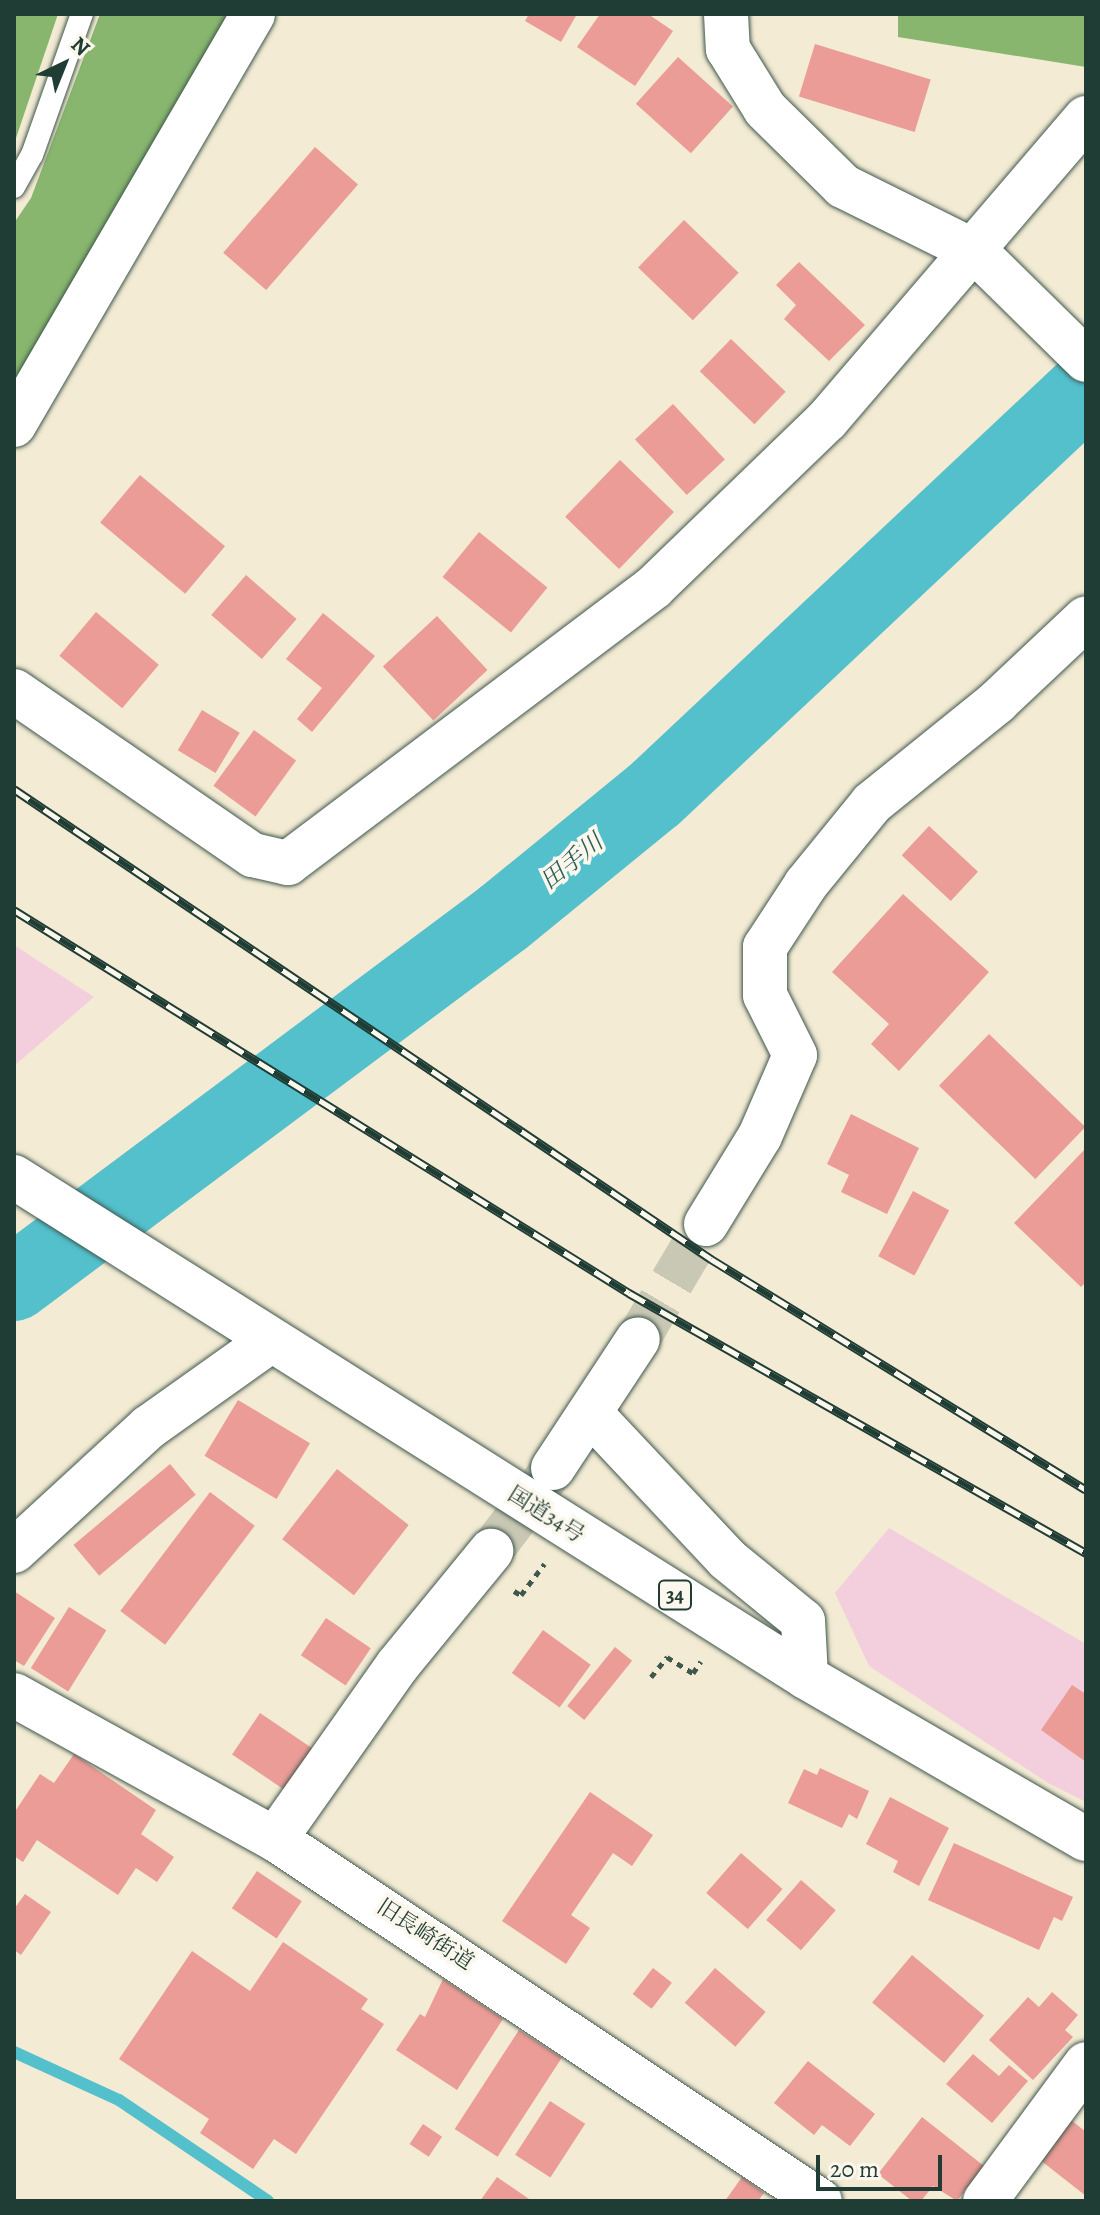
<!DOCTYPE html>
<html>
<head>
<meta charset="utf-8">
<style>
  body { margin:0 }
  #map { position:relative; width:1100px; height:2215px; overflow:hidden; background:#f3ebd4; font-family:Alegreya,"Noto Serif JP",serif }
  div>[style] { position:absolute }
  .built>* { inset:0; background:#f3cfde }
  .forest>* { inset:0; background:#88b66e }
  .stream>* { height:12px; margin:-6px; padding:0 6px; transform-origin:6px; border-radius:6px; background:#53c0cc }
  .river>* { height:76px; margin:-38px; padding:0 38px; transform-origin:38px; border-radius:38px; background:#53c0cc }
  .building>* { inset:0; background:#eb9c96; transform-origin:0 0 }
  .minor-tunnel>* { height:44px; margin-top:-22px; transform-origin:0; background:repeating-linear-gradient(90deg,#c9c8b4 0 44px,transparent 0 66px) }
  .path>* { height:5px; margin-top:-2.5px; transform-origin:0; background:repeating-linear-gradient(90deg,#3f574c 0 6px,transparent 0 12px) }
  .roads { filter:drop-shadow(0 0 2px #3f574c) drop-shadow(0 0 2px #3f574c) }
  .service>* { height:22px; margin:-11px; padding:0 11px; transform-origin:11px; border-radius:11px; background:#fff }
  .minor>* { height:44px; margin:-22px; padding:0 22px; transform-origin:22px; border-radius:22px; background:#fff }
  .trunk>* { height:44px; margin:-22px; padding:0 22px; transform-origin:22px; border-radius:22px; background:#fff }
  .rail>* { height:9px; margin-top:-4.5px; transform-origin:0; background:repeating-linear-gradient(90deg,#fbf7ec 0 18px,#1f3d34 0 36px); box-sizing:border-box; border-block:2px solid #1f3d34 }
  span { translate:-50% -50%; white-space:nowrap; text-align:center; line-height:1.15; -webkit-text-stroke:7px #fbf7ec; paint-order:stroke }
  .shield-label span { padding:2px 6px; background:#fbf7ec; border:2px solid; border-radius:6px; -webkit-text-stroke-width:0 }
  .shield-label { font-size:20px; color:#1f3d34; font-weight:700 }
  .street-label { font-size:22px; color:#1f3d34 }
  .water-label { font-size:24px; color:#2c5e5a; font-style:italic }
  .frame { position:absolute; inset:0; border:16px solid #1f3d34; pointer-events:none }
  .north { position:absolute; left:24px; top:24px; width:80px; height:80px; -webkit-text-stroke:6px #fbf7ec; paint-order:stroke; rotate:43deg; font-size:22px; font-weight:700; line-height:32px; text-align:center; color:#1f3d34 }
  .north::after { content:''; display:block; margin:auto; width:28px; height:36px; background:#1f3d34; clip-path:polygon(50% 0,100% 100%,50% 72%,0 100%) }
  .scale { position:absolute; left:816px; top:2155px; width:126px; height:36px; box-sizing:border-box; border:4px solid #1f3d34; border-top:0; padding-left:10px; font-size:24px; line-height:28px; white-space:nowrap; color:#1f3d34; -webkit-text-stroke:6px #fbf7ec; paint-order:stroke }
</style>
</head>
<body>
<div id="map">
  <div class="built">
    <div style="clip-path:polygon(14px 945px,94px 997px,14px 1066px)"></div>
    <div style="clip-path:polygon(889px 1528px,1086px 1644px,1086px 1802px,1048px 1783px,869px 1666px,835px 1593px)"></div>
  </div>
  <div class="forest">
    <div style="clip-path:polygon(14px 14px,58px 14px,14px 144px)"></div>
    <div style="clip-path:polygon(100px 14px,233px 14px,14px 386px,14px 223px,31px 198px)"></div>
    <div style="clip-path:polygon(898px 14px,1086px 14px,1086px 67px,898px 37px)"></div>
  </div>
  <div class="stream">
    <div style="left:14px;top:2052px;width:115px;rotate:24.6deg"></div>
    <div style="left:119px;top:2100px;width:180px;rotate:34.1deg"></div>
  </div>
  <div class="river">
    <div style="left:14px;top:1283px;width:610px;rotate:-36.74deg"></div>
    <div style="left:503px;top:918px;width:195px;rotate:-39.2deg"></div>
    <div style="left:654px;top:795px;width:593px;rotate:-43.22deg"></div>
  </div>
  <div class="building">
    <div style="clip-path:polygon(529px 14px,577px 14px,561px 42px,525px 21px)"></div>
    <div style="clip-path:polygon(600px 14px,648px 14px,673px 31px,635px 86px,577px 47px)"></div>
    <div style="left:815px;top:44px;width:121px;height:55px;rotate:17deg"></div>
    <div style="left:678px;top:57px;width:74px;height:63px;rotate:42deg"></div>
    <div style="left:315px;top:147px;width:57px;height:140px;rotate:41deg"></div>
    <div style="left:684px;top:220px;width:76px;height:66px;rotate:44deg"></div>
    <div style="clip-path:polygon(799px 262px,865px 325px,829px 361px,784px 319px,796px 305px,776px 285px)"></div>
    <div style="left:731px;top:339px;width:76px;height:45px;rotate:44deg"></div>
    <div style="left:673px;top:404px;width:76px;height:52px;rotate:47deg"></div>
    <div style="left:620px;top:460px;width:75px;height:79px;rotate:44deg"></div>
    <div style="left:140px;top:475px;width:111px;height:62px;rotate:40deg"></div>
    <div style="left:479px;top:532px;width:88px;height:58px;rotate:39deg"></div>
    <div style="left:246px;top:575px;width:67px;height:53px;rotate:41deg"></div>
    <div style="left:96px;top:612px;width:82px;height:57px;rotate:40deg"></div>
    <div style="clip-path:polygon(323px 613px,375px 656px,312px 732px,297px 719px,322px 688px,286px 659px)"></div>
    <div style="left:437px;top:616px;width:74px;height:74px;rotate:47deg"></div>
    <div style="left:202px;top:710px;width:44px;height:47px;rotate:31deg"></div>
    <div style="left:254px;top:730px;width:52px;height:69px;rotate:36deg"></div>
    <div style="left:929px;top:826px;width:67px;height:40px;rotate:43deg"></div>
    <div style="clip-path:polygon(903px 894px,989px 972px,899px 1071px,871px 1044px,889px 1024px,832px 972px)"></div>
    <div style="left:989px;top:1034px;width:134px;height:72px;rotate:44deg"></div>
    <div style="clip-path:polygon(851px 1114px,919px 1148px,887px 1214px,841px 1192px,849px 1175px,827px 1164px)"></div>
    <div style="clip-path:polygon(1086px 1148px,1086px 1282px,1081px 1287px,1014px 1223px)"></div>
    <div style="left:913px;top:1191px;width:41px;height:74px;rotate:28deg"></div>
    <div style="left:238px;top:1400px;width:84px;height:65px;rotate:31deg"></div>
    <div style="left:170px;top:1464px;width:40px;height:126px;rotate:50deg"></div>
    <div style="left:337px;top:1469px;width:91px;height:89px;rotate:38deg"></div>
    <div style="left:210px;top:1492px;width:56px;height:149px;rotate:37deg"></div>
    <div style="clip-path:polygon(14px 1591px,55px 1618px,24px 1666px,14px 1660px)"></div>
    <div style="left:69px;top:1607px;width:44px;height:72px;rotate:32deg"></div>
    <div style="left:326px;top:1618px;width:54px;height:45px;rotate:34deg"></div>
    <div style="left:543px;top:1630px;width:59px;height:53px;rotate:36deg"></div>
    <div style="left:615px;top:1647px;width:22px;height:76px;rotate:39deg"></div>
    <div style="clip-path:polygon(1072px 1685px,1086px 1694px,1086px 1762px,1041px 1730px)"></div>
    <div style="left:260px;top:1713px;width:63px;height:50px;rotate:34deg"></div>
    <div style="clip-path:polygon(74px 1754px,156px 1810px,141px 1834px,174px 1857px,157px 1882px,136px 1868px,118px 1895px,37px 1840px,23px 1862px,14px 1856px,14px 1813px,40px 1774px,54px 1783px)"></div>
    <div style="clip-path:polygon(820px 1768px,869px 1791px,857px 1819px,849px 1814px,842px 1828px,788px 1803px,804px 1769px,817px 1775px)"></div>
    <div style="clip-path:polygon(590px 1792px,653px 1835px,632px 1866px,613px 1853px,571px 1915px,590px 1928px,566px 1964px,502px 1921px)"></div>
    <div style="clip-path:polygon(890px 1797px,949px 1828px,919px 1886px,893px 1872px,898px 1861px,866px 1844px)"></div>
    <div style="clip-path:polygon(954px 1843px,1073px 1897px,1062px 1921px,1054px 1917px,1039px 1950px,928px 1900px)"></div>
    <div style="left:741px;top:1853px;width:55px;height:53px;rotate:41deg"></div>
    <div style="left:257px;top:1871px;width:54px;height:45px;rotate:34deg"></div>
    <div style="left:801px;top:1880px;width:46px;height:53px;rotate:41deg"></div>
    <div style="clip-path:polygon(25px 1894px,51px 1912px,21px 1955px,14px 1950px,14px 1909px)"></div>
    <div style="clip-path:polygon(283px 1942px,368px 1999px,361px 2009px,384px 2024px,296px 2154px,274px 2139px,253px 2169px,200px 2133px,209px 2119px,119px 2059px,192px 1951px,250px 1991px)"></div>
    <div style="left:912px;top:1955px;width:94px;height:62px;rotate:40deg"></div>
    <div style="left:653px;top:1968px;width:24px;height:33px;rotate:38deg"></div>
    <div style="left:715px;top:1968px;width:67px;height:46px;rotate:41deg"></div>
    <div style="clip-path:polygon(443px 1979px,503px 2019px,457px 2090px,396px 2050px,420px 2014px,425px 2017px)"></div>
    <div style="clip-path:polygon(1052px 1992px,1078px 2015px,1065px 2030px,1073px 2037px,1033px 2080px,989px 2040px,1028px 1997px,1039px 2007px)"></div>
    <div style="left:519px;top:2030px;width:51px;height:118px;rotate:33deg"></div>
    <div style="clip-path:polygon(973px 2054px,999px 2076px,1009px 2065px,1028px 2081px,992px 2123px,946px 2084px)"></div>
    <div style="clip-path:polygon(808px 2061px,875px 2114px,850px 2146px,822px 2125px,814px 2135px,774px 2103px)"></div>
    <div style="left:550px;top:2101px;width:42px;height:64px;rotate:33deg"></div>
    <div style="clip-path:polygon(1066px 2116px,1086px 2132px,1086px 2196px,1035px 2156px)"></div>
    <div style="clip-path:polygon(922px 2117px,984px 2166px,957px 2201px,933px 2186px,921px 2201px,912px 2201px,878px 2174px)"></div>
    <div style="left:423px;top:2124px;width:23px;height:24px;rotate:34deg"></div>
    <div style="clip-path:polygon(497px 2177px,532px 2201px,480px 2201px)"></div>
    <div style="clip-path:polygon(742px 2177px,764px 2193px,758px 2201px,725px 2201px)"></div>
  </div>
  <div class="minor-tunnel">
    <div style="left:638px;top:1339px;width:134px;rotate:-59.4deg"></div>
    <div style="left:491px;top:1551px;width:98px;rotate:-52.9deg"></div>
  </div>
  <div class="path">
    <div style="left:514px;top:1591px;width:8px;rotate:30deg"></div>
    <div style="left:521px;top:1595px;width:39px;rotate:-53deg"></div>
    <div style="left:651px;top:1677px;width:26px;rotate:-51deg"></div>
    <div style="left:667px;top:1657px;width:31px;rotate:32deg"></div>
    <div style="left:693px;top:1673px;width:14px;rotate:-56deg"></div>
  </div>
  <div class="roads">
    <div class="service">
      <div style="left:14px;top:187px;width:37px;rotate:-61deg"></div>
      <div style="left:32px;top:155px;width:150px;rotate:-70.5deg"></div>
    </div>
    <div class="minor">
      <div style="left:726px;top:14px;width:35px;rotate:87deg"></div>
      <div style="left:728px;top:49px;width:70px;rotate:58.3deg"></div>
      <div style="left:765px;top:109px;width:110px;rotate:44.6deg"></div>
      <div style="left:843px;top:186px;width:148px;rotate:26.4deg"></div>
      <div style="left:976px;top:252px;width:154px;rotate:44.5deg"></div>
      <div style="left:14px;top:425px;width:475px;rotate:-59.8deg"></div>
      <div style="left:14px;top:691px;width:290px;rotate:34.5deg"></div>
      <div style="left:253px;top:855px;width:36px;rotate:13deg"></div>
      <div style="left:288px;top:863px;width:458px;rotate:-37deg"></div>
      <div style="left:654px;top:587px;width:240px;rotate:-44deg"></div>
      <div style="left:827px;top:420px;width:398px;rotate:-49.4deg"></div>
      <div style="left:706px;top:1224px;width:103px;rotate:-58.5deg"></div>
      <div style="left:760px;top:1136px;width:88px;rotate:-66.6deg"></div>
      <div style="left:795px;top:1055px;width:67px;rotate:-116.6deg"></div>
      <div style="left:765px;top:995px;width:48px;rotate:-90deg"></div>
      <div style="left:765px;top:947px;width:75px;rotate:-56.9deg"></div>
      <div style="left:806px;top:884px;width:104px;rotate:-50.8deg"></div>
      <div style="left:872px;top:803px;width:161px;rotate:-38.9deg"></div>
      <div style="left:997px;top:702px;width:122px;rotate:-43.3deg"></div>
      <div style="left:592px;top:1415px;width:197px;rotate:46.8deg"></div>
      <div style="left:727px;top:1559px;width:98px;rotate:39.2deg"></div>
      <div style="left:803px;top:1621px;width:56px;rotate:86.9deg"></div>
      <div style="left:553px;top:1468px;width:154px;rotate:-56.6deg"></div>
      <div style="left:14px;top:1551px;width:183px;rotate:-42.6deg"></div>
      <div style="left:149px;top:1427px;width:148px;rotate:-35.4deg"></div>
      <div style="left:14px;top:1695px;width:298px;rotate:28.9deg"></div>
      <div style="left:275px;top:1839px;width:654px;rotate:33.59deg"></div>
      <div style="left:275px;top:1839px;width:212px;rotate:-54.8deg"></div>
      <div style="left:397px;top:1666px;width:149px;rotate:-50.7deg"></div>
      <div style="left:985px;top:2201px;width:170px;rotate:-53.6deg"></div>
    </div>
    <div class="trunk">
      <div style="left:14px;top:1177px;width:937px;rotate:32.26deg"></div>
      <div style="left:806px;top:1677px;width:323px;rotate:30.1deg"></div>
    </div>
  </div>
  <div class="rail">
    <div style="left:14px;top:789px;width:841px;rotate:33.99deg"></div>
    <div style="left:711px;top:1259px;width:440px;rotate:31.6deg"></div>
    <div style="left:14px;top:910px;width:725px;rotate:31.91deg"></div>
    <div style="left:629px;top:1293px;width:526px;rotate:29.64deg"></div>
  </div>
  <div class="shield-label">
    <span style="left:675px;top:1595px">34</span>
  </div>
  <div class="street-label">
    <span style="left:546px;top:1515px;rotate:32deg">国道34号</span>
    <span style="left:425px;top:1935px;rotate:33deg">旧長崎街道</span>
  </div>
  <div class="water-label">
    <span style="left:572px;top:862px;rotate:-39deg">田手川</span>
  </div>
  <div class="frame"></div>
  <div class="north">N</div>
  <div class="scale">20 m</div>
</div>
</body>
</html>
